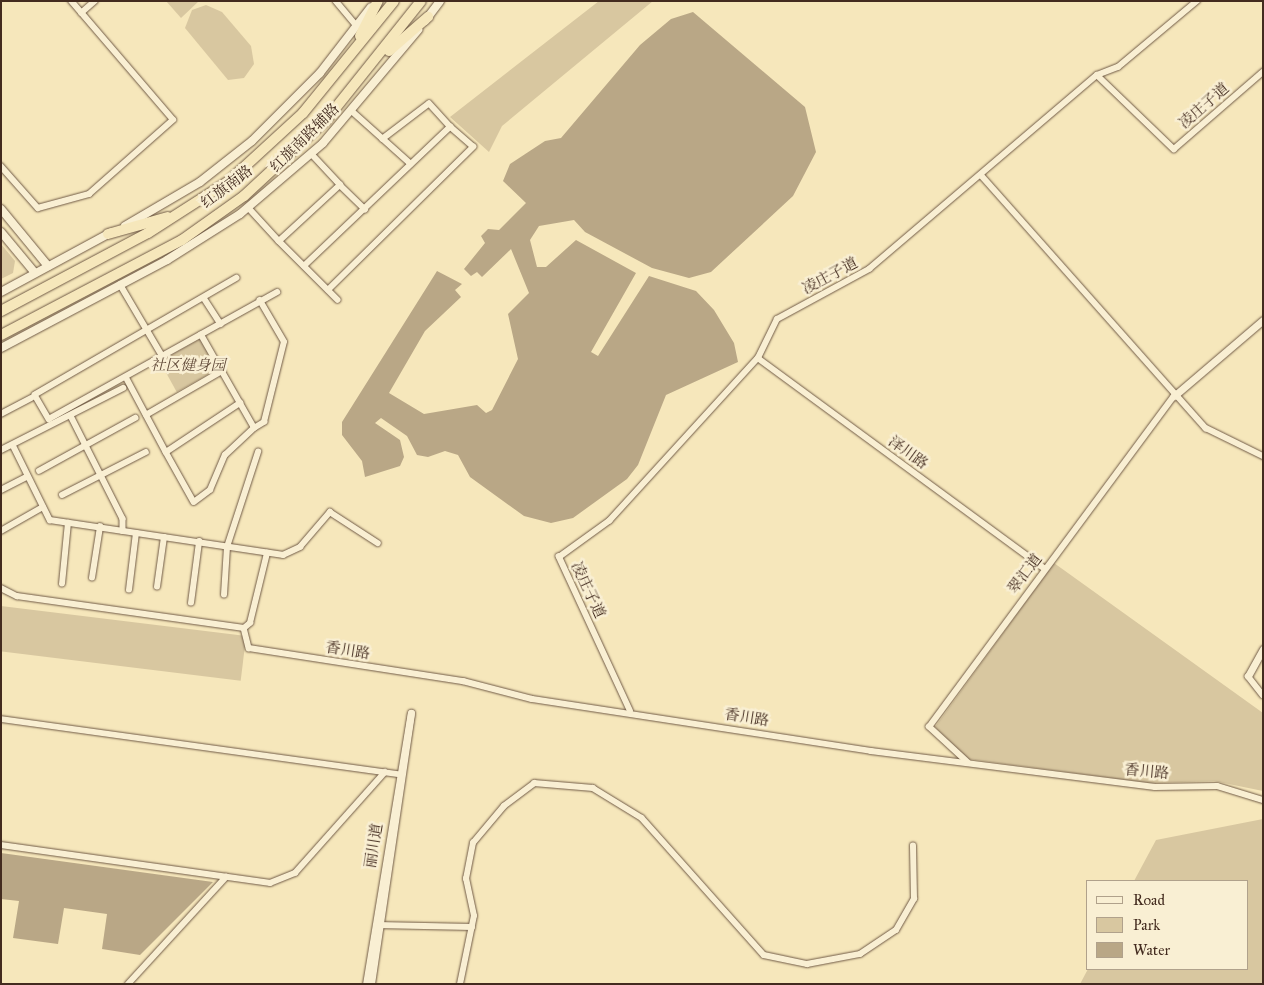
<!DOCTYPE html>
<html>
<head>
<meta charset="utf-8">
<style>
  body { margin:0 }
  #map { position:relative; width:1264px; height:985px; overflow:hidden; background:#f6e7bb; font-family:"IM FELL Great Primer","Noto Serif SC",serif }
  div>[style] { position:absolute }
  .green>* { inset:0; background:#d8c7a0; transform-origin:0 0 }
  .water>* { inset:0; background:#b9a786 }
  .roads { filter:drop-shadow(0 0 1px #705a46) drop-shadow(0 0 1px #705a46) }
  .minor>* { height:5.5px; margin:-2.75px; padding:0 2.75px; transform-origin:2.75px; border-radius:2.75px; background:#f9efd3 }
  .tertiary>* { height:7px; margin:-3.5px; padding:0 3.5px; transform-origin:3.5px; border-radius:3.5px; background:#f9efd3 }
  .secondary>* { height:8px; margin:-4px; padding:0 4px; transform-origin:4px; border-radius:4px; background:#f9efd3 }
  .trunk>* { height:10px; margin:-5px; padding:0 5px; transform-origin:5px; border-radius:5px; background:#f6e7bb }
  span { translate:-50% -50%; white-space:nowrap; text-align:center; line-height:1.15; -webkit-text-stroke:5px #f9efd3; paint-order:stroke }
  .street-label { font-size:15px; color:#432b1f }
  .park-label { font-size:15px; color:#614a39; font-style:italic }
  .frame { position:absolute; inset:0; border:2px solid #432b1f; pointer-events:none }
  .legend { position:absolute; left:1086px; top:880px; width:162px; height:90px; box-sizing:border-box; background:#f9efd3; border:1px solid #b0a18b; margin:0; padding:6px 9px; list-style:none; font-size:15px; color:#432b1f }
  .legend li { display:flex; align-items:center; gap:10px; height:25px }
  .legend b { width:25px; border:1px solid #b0a18b }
</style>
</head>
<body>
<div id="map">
  <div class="green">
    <div style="clip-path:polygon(166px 1px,199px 1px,181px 18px)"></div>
    <div style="clip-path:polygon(599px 1px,653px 1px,502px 126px,489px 152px,450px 117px)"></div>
    <div style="clip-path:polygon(206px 5px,222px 12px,251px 46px,254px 64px,244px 78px,228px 80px,185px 28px,192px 10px)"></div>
    <div style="clip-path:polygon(1px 244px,15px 261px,13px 273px,1px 279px)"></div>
    <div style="left:200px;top:339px;width:35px;height:46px;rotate:61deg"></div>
    <div style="clip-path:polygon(1054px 563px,1263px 713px,1263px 791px,1214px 781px,1149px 783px,968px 759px,935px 727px)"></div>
    <div style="left:1px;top:606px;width:247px;height:45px;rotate:7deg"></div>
    <div style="clip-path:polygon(1263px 819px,1263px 984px,1080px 984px,1088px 969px,1248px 969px,1248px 881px,1134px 881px,1156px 840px)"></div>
  </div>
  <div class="water">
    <div style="clip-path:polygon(693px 12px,805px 107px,816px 152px,793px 196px,711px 272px,689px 278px,652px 268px,585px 232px,574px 220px,539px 226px,530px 240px,537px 267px,546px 267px,576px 240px,636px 273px,591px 352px,598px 356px,649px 276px,696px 291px,714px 310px,734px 343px,738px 362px,666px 395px,638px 465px,627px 479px,573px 518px,551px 523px,524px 516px,470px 477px,458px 455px,445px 451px,428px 457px,417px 455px,407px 436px,381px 418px,375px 423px,400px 440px,404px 457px,400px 466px,365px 477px,362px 461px,342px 435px,342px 422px,437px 271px,462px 284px,455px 290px,461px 297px,425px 331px,389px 393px,424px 414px,477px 405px,486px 413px,492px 410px,518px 359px,508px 314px,529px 293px,511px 249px,482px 277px,477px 272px,471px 276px,464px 269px,485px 243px,481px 236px,488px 229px,499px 230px,526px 203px,503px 181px,510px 164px,545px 141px,561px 138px,640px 45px,671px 19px)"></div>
    <div style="clip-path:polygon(1px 853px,213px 882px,140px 955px,102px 949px,107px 914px,64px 908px,58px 944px,13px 938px,19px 901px,1px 899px)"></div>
  </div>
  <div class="roads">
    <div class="minor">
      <div style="left:336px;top:1px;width:33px;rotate:50deg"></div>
      <div style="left:81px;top:13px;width:18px;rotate:-41deg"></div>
      <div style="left:1097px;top:75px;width:22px;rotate:-21deg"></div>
      <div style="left:1118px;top:67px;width:103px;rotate:-39.9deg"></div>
      <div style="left:352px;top:111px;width:79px;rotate:41.9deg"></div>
      <div style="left:1px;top:166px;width:56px;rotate:48.6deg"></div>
      <div style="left:38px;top:208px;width:53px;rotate:-15.4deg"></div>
      <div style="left:89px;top:194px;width:112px;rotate:-41.4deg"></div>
      <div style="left:173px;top:120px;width:157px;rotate:-130.6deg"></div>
      <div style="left:981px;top:175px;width:339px;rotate:48.4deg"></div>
      <div style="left:1206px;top:428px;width:64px;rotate:26.2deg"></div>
      <div style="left:340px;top:185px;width:35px;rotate:44deg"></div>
      <div style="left:248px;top:207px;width:46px;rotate:47.6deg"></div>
      <div style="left:279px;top:241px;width:83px;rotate:-42.6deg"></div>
      <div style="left:340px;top:185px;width:42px;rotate:-133.1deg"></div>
      <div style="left:279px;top:241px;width:83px;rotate:45deg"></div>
      <div style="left:304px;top:266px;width:202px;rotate:-43.6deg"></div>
      <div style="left:450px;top:127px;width:31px;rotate:-132deg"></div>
      <div style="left:429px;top:104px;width:58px;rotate:142.7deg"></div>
      <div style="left:237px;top:278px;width:233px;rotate:149.9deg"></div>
      <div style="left:35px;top:395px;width:28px;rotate:60deg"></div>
      <div style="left:49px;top:419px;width:261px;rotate:-29.1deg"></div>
      <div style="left:120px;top:284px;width:85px;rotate:59.5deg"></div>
      <div style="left:328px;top:290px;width:204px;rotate:-44.6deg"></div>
      <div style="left:473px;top:147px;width:30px;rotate:-139deg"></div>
      <div style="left:204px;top:298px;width:31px;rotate:57deg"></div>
      <div style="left:758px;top:358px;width:355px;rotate:36.3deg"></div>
      <div style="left:126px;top:377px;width:85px;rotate:61.9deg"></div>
      <div style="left:166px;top:452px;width:89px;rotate:-33.5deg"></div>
      <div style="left:1px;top:414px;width:34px;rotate:-28deg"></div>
      <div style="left:146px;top:415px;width:88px;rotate:-30.1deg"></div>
      <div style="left:71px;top:416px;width:115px;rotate:63.2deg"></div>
      <div style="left:123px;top:519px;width:12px;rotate:90deg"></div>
      <div style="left:254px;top:428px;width:12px;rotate:-31deg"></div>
      <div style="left:264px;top:422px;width:82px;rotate:-76deg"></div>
      <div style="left:284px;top:342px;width:48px;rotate:-120.3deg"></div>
      <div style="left:13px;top:445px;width:84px;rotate:63.7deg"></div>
      <div style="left:50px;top:520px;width:236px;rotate:8.5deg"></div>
      <div style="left:283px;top:555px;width:19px;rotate:-25deg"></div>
      <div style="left:300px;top:547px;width:46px;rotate:-49.4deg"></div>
      <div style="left:330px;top:512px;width:57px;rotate:32.9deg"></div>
      <div style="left:1px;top:450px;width:137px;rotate:-26.9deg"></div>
      <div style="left:166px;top:452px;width:57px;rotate:60.8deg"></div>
      <div style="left:194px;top:502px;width:20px;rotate:-37deg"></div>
      <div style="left:210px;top:490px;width:38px;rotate:-67deg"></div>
      <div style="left:225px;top:455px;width:40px;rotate:-43deg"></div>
      <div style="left:254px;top:428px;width:107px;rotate:-119.7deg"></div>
      <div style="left:39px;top:471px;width:110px;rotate:-28.9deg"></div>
      <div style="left:1px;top:490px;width:28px;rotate:-27deg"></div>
      <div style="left:62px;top:495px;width:94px;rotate:-27.1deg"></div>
      <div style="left:1px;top:531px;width:48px;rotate:-29.7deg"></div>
      <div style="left:92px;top:578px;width:52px;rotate:-81.1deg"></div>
      <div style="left:62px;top:584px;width:61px;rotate:-84.4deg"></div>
      <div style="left:157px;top:587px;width:50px;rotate:-82deg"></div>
      <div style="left:1px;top:588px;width:18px;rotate:27deg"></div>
      <div style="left:17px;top:596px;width:229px;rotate:8deg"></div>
      <div style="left:244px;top:628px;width:8px;rotate:-40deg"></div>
      <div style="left:250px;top:623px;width:72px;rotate:-76.3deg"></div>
      <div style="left:129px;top:590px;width:57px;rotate:-83deg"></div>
      <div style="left:224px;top:595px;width:48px;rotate:-86.4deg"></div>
      <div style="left:227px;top:547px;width:100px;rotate:-71.9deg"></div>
      <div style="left:191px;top:603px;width:62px;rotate:-82.5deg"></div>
      <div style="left:244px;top:628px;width:21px;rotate:76deg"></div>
      <div style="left:249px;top:648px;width:217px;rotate:8.8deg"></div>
      <div style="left:463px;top:681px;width:71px;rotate:14.6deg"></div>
      <div style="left:532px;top:699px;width:343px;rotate:8.7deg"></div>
      <div style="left:871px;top:751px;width:286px;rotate:7.2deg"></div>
      <div style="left:1155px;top:787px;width:62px;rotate:-0.9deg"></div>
      <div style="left:1217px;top:786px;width:48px;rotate:16.9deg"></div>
      <div style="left:1248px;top:676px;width:24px;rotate:52deg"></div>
      <div style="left:630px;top:711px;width:170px;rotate:-114.8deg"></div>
      <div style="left:559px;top:557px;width:62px;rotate:-35.8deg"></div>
      <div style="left:609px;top:521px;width:221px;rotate:-47.6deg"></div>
      <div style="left:758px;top:358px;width:43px;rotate:-64deg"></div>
      <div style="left:777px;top:319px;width:105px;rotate:-28.5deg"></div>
      <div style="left:869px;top:269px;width:299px;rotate:-40.4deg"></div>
      <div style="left:1097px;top:75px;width:107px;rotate:43.9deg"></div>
      <div style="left:1174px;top:149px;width:118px;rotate:-40.9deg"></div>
      <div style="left:1px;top:719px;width:405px;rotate:7.9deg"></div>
      <div style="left:968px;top:763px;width:53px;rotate:-137.3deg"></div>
      <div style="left:929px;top:727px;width:412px;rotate:-53.5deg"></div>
      <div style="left:1px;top:845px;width:272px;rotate:8deg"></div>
      <div style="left:270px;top:883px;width:27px;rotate:-22deg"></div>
      <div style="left:295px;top:873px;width:135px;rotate:-48.3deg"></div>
      <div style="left:377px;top:925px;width:95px;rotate:1.2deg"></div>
      <div style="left:128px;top:984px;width:145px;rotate:-47.5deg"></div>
      <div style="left:460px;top:984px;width:69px;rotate:-78.4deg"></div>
      <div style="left:474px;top:916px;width:38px;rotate:-102deg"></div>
      <div style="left:466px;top:879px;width:37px;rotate:-79deg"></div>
      <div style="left:473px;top:843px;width:48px;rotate:-50deg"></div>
      <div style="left:504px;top:806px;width:38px;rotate:-37deg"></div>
      <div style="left:534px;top:783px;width:59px;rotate:4.8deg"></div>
      <div style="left:593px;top:788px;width:57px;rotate:31.5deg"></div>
      <div style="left:642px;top:818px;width:183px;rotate:48.3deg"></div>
      <div style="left:764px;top:955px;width:44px;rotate:11.8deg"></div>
      <div style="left:807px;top:964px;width:54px;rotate:-10.7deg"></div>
      <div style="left:860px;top:954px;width:43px;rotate:-33.7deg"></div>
      <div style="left:896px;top:930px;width:36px;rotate:-60deg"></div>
      <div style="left:914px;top:899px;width:53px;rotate:-91.1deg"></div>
    </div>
    <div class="tertiary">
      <div style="left:1174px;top:396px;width:117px;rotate:-40.5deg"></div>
      <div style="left:1248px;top:676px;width:31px;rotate:-61deg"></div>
      <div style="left:366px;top:984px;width:275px;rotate:-80.6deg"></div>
      <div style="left:411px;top:713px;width:274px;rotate:98.4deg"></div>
    </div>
    <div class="secondary">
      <div style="left:425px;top:21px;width:25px;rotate:-53deg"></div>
      <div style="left:1px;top:209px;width:74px;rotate:50.5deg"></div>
      <div style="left:125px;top:226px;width:87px;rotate:-30.4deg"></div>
      <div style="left:200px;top:182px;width:66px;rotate:-38.3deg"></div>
      <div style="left:252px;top:141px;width:96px;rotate:-45deg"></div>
      <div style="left:320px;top:73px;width:83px;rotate:-52.3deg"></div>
      <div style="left:1px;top:232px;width:53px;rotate:50.3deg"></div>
      <div style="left:1px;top:292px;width:126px;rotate:-28.4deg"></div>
      <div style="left:1px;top:348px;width:188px;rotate:-27.9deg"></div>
      <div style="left:167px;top:260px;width:86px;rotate:-32.2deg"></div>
      <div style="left:240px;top:214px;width:109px;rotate:-40.5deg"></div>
      <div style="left:323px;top:143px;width:148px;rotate:-49.9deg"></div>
    </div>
    <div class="trunk">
      <div style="left:360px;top:36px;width:39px;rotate:-63deg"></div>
      <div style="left:389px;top:51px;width:52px;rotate:-41.1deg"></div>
      <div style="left:108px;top:234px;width:62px;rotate:-15.8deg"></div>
      <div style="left:1px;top:311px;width:166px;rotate:-28deg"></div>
      <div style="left:148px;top:233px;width:96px;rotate:-32.7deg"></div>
      <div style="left:229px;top:181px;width:100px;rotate:-42.6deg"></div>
      <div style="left:303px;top:113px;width:144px;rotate:-50.9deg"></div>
      <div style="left:1px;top:335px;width:204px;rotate:-27.7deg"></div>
      <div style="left:182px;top:240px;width:76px;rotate:-35.4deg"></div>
      <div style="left:244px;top:196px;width:112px;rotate:-42.8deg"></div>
      <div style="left:326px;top:120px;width:152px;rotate:-51.4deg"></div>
    </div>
  </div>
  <div class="street-label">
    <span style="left:1204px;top:106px;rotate:-41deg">凌庄子道</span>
    <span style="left:305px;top:138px;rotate:-45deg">红旗南路辅路</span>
    <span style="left:227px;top:187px;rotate:-37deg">红旗南路</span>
    <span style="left:830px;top:276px;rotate:-28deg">凌庄子道</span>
    <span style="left:908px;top:453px;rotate:36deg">泽川路</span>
    <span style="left:1025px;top:574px;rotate:-53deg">翠汇道</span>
    <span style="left:588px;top:590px;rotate:65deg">凌庄子道</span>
    <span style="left:348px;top:651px;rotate:9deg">香川路</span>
    <span style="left:747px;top:718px;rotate:9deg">香川路</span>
    <span style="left:1147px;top:772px;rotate:5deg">香川路</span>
    <span style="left:374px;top:846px;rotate:-81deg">丽川道</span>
  </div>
  <div class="park-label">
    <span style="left:188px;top:366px">社区健身园</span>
  </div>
  <div class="frame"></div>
  <ul class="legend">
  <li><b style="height:6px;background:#f9efd3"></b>Road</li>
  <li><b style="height:14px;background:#d8c7a0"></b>Park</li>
  <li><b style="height:14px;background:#b9a786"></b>Water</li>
  </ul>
</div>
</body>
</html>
